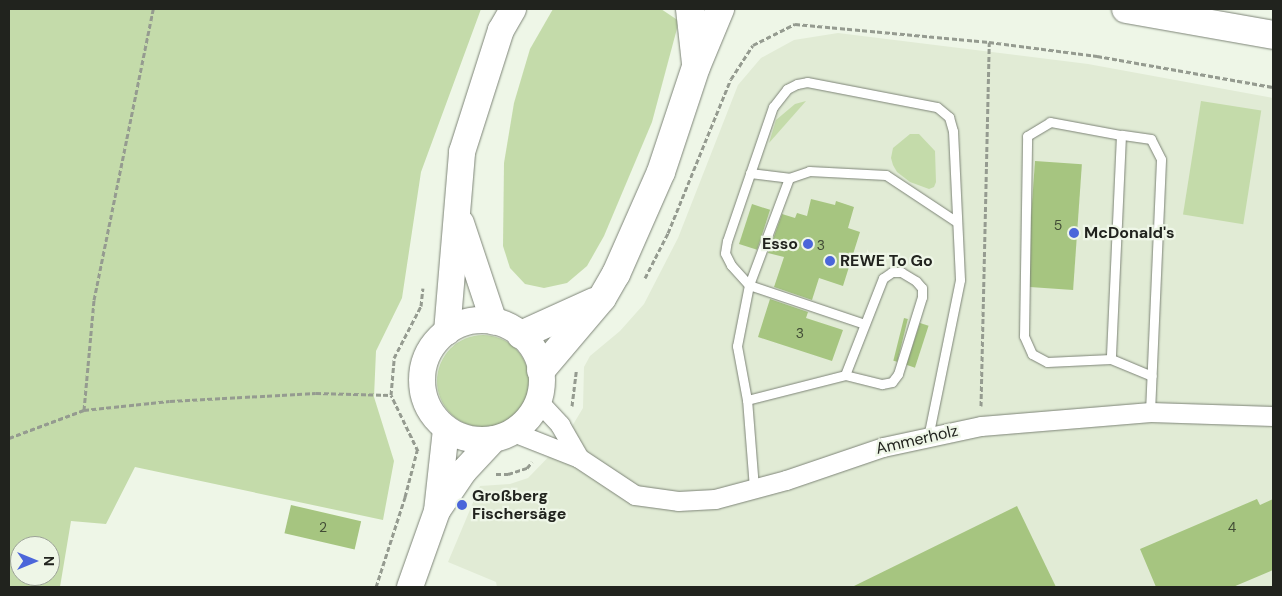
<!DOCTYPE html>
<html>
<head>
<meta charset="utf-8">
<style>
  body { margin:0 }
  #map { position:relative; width:1282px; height:596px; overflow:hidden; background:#eef6e7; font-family:"DM Sans",sans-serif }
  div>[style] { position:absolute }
  .built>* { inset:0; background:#e1ebd5 }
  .green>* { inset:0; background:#c4dbaa; transform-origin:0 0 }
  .round { border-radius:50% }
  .building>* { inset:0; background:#a6c580; transform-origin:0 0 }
  .path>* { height:3px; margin-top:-1.5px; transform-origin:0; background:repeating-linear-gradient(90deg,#959b90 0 5px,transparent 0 7.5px) }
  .roads { filter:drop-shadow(0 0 1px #7d8477) drop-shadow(0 0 1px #7d8477) }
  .lane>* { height:9px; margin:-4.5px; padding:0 4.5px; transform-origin:4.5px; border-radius:4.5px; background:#fff }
  .street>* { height:19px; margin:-9.5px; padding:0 9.5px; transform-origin:9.5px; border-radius:9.5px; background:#fff }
  .secondary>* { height:26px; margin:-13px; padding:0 13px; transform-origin:13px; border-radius:13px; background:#fff }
  .secondary>.ring { margin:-13px; padding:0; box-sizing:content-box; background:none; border:26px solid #fff; border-radius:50% }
  .primary>* { height:28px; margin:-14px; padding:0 14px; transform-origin:14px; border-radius:14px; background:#fff }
  .highway>* { height:28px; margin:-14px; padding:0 14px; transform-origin:14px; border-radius:14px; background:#fff }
  .dots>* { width:14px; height:14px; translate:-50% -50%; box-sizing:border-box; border:2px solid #eef6e7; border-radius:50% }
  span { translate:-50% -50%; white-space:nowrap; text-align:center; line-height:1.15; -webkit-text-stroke:4.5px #eef6e7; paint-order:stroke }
  .number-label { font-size:14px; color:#424c36 }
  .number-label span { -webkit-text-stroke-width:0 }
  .poi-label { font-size:16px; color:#21231e; font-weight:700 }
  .left { translate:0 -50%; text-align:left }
  .right { translate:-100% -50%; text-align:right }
  .street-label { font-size:16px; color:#21231e }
  .frame { position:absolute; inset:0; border:10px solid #21231e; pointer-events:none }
  .north { position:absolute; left:10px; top:536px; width:50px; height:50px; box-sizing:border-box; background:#eef6e7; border:1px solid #9ca297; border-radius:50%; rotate:90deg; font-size:14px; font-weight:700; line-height:20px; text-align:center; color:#21231e }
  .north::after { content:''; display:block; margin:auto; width:18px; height:22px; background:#4b66da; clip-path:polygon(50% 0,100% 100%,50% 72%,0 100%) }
</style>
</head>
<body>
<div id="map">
  <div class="built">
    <div style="clip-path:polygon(838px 33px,1088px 64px,1273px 98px,1273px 587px,497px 587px,496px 582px,448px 562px,480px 486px,510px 484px,528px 478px,562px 443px,583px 408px,584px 367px,590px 356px,620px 331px,644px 304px,678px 238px,738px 85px,761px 58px,794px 40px)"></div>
  </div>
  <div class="green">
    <div style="clip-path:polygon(evenodd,9px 9px,481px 9px,421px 172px,402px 298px,376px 351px,374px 397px,394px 461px,383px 520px,135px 467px,106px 524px,71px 521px,60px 587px,9px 587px,9px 9px,20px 546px,50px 546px,50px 576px,20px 576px,20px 546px)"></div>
    <div style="clip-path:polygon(553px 9px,661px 9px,679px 21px,652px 122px,604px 236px,587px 266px,567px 283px,544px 288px,525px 284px,510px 268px,503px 246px,504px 163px,514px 103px,530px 49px)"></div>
    <div style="clip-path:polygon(806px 101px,769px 143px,776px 120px,795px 104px)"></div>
    <div style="left:1201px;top:101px;width:61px;height:115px;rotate:9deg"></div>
    <div style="clip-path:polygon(910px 134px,919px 134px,935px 151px,936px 182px,934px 187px,929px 189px,910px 182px,897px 172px,893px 165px,891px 158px,893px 148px)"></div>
    <div class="round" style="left:437px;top:335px;width:92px;height:92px"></div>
  </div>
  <div class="building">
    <div style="left:1035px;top:161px;width:47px;height:126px;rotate:4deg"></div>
    <div style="clip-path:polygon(811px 199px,835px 205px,836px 201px,854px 207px,848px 228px,860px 232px,843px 286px,819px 278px,812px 300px,774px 287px,784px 257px,768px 253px,782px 214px,795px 218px,797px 213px,807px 216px)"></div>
    <div style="left:752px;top:204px;width:19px;height:42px;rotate:18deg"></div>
    <div style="clip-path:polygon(770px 299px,808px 312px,806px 318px,843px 330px,832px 361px,758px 337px)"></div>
    <div style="left:904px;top:318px;width:4px;height:44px;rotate:14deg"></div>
    <div style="left:920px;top:323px;width:9px;height:44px;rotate:18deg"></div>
    <div style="clip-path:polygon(1257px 499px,1260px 505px,1273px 499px,1273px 570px,1233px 587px,1156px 587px,1140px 549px)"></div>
    <div style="left:291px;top:505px;width:72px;height:29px;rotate:13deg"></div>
    <div style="clip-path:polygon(1017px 506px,1056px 587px,852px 587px)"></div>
  </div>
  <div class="path">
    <div style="left:645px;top:278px;width:51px;rotate:-62.9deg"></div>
    <div style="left:668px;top:233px;width:166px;rotate:-67.8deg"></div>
    <div style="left:731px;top:79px;width:40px;rotate:-57.1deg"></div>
    <div style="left:753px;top:45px;width:47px;rotate:-26.6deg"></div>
    <div style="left:795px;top:24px;width:195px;rotate:5.3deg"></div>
    <div style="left:989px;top:42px;width:109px;rotate:7.4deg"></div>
    <div style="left:1097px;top:56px;width:179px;rotate:10deg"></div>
    <div style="left:572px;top:406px;width:35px;rotate:-83deg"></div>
    <div style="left:981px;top:406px;width:364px;rotate:-88.7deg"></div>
    <div style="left:84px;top:410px;width:110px;rotate:-84.8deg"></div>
    <div style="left:94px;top:300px;width:297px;rotate:-78.5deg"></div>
    <div style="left:9px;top:438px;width:80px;rotate:-20.5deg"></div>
    <div style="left:84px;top:410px;width:86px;rotate:-6deg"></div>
    <div style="left:170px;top:401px;width:146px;rotate:-3.1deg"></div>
    <div style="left:316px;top:393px;width:75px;rotate:1.5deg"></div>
    <div style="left:418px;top:451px;width:62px;rotate:-115.7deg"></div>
    <div style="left:391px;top:395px;width:37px;rotate:-85deg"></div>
    <div style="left:394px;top:358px;width:59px;rotate:-62.6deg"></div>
    <div style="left:421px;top:306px;width:18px;rotate:-84deg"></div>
    <div style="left:496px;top:474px;width:12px"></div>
    <div style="left:508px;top:474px;width:20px;rotate:-18deg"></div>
    <div style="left:527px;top:468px;width:8px;rotate:-50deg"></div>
    <div style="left:376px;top:587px;width:95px;rotate:-72.1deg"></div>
    <div style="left:405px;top:497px;width:48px;rotate:-75.4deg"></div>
  </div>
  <div class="roads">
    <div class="lane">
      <div style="left:750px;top:173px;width:39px;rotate:7deg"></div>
      <div style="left:789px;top:178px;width:21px;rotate:-19deg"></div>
      <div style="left:809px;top:171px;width:77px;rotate:3deg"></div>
      <div style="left:886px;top:175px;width:85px;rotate:33.5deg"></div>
      <div style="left:789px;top:178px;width:114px;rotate:110.5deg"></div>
      <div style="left:749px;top:285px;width:122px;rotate:18.6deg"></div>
      <div style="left:1111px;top:359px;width:64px;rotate:177.3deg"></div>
      <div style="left:1047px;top:362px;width:17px;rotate:-152deg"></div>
      <div style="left:1032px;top:354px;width:20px;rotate:-114deg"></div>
      <div style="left:1024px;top:336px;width:200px;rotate:-89.1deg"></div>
      <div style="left:1027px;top:136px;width:27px;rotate:-31deg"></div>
      <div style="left:1050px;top:122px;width:72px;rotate:10.4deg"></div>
      <div style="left:747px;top:400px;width:101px;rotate:-14.3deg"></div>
      <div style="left:845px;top:375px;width:38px;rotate:14deg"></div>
      <div style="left:882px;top:384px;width:10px;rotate:-11deg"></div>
      <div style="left:892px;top:382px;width:10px;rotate:-53deg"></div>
      <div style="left:898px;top:374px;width:81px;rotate:-72.7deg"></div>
      <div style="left:922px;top:297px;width:9px;rotate:-90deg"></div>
      <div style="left:922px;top:288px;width:9px;rotate:-131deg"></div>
      <div style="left:916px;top:281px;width:17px;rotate:-149deg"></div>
      <div style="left:901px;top:272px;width:9px;rotate:180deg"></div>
      <div style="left:892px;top:272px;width:11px;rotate:146deg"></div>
      <div style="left:883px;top:278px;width:104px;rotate:111.4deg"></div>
      <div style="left:1150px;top:412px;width:253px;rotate:-87.5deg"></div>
      <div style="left:1161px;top:159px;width:22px;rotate:-117deg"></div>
      <div style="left:1151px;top:139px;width:30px;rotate:-172deg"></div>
      <div style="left:1121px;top:135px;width:224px;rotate:92.6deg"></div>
      <div style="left:1111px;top:359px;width:44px;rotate:22.5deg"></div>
      <div style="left:754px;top:488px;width:88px;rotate:-94.5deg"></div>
      <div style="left:747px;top:400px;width:55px;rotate:-100.5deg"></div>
      <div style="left:737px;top:346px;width:62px;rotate:-78.9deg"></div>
      <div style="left:749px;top:285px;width:27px;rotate:-132deg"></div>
      <div style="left:731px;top:265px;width:13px;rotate:-117deg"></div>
      <div style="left:725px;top:253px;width:12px;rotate:-81deg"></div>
      <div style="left:727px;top:241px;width:142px;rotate:-71.1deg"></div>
      <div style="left:773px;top:107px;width:23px;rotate:-52deg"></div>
      <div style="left:787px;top:89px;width:11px;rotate:-27deg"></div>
      <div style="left:797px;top:84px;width:10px;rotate:-11deg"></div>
      <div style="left:807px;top:82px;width:132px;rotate:10.9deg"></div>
      <div style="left:937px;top:107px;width:16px;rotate:40deg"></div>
      <div style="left:949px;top:117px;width:15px;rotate:74deg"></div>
      <div style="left:953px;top:131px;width:149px;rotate:87.3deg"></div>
      <div style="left:960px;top:280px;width:160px;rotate:101.5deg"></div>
    </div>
    <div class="street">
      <div style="left:538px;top:401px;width:33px;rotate:47deg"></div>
      <div style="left:560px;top:425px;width:38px;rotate:60deg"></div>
      <div style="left:513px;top:432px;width:71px;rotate:21.5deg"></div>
      <div style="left:579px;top:458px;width:67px;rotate:33.5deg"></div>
      <div style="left:635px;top:495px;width:43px;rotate:7.9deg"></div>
      <div style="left:678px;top:501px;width:37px;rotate:-3deg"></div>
      <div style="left:715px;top:499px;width:73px;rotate:-15deg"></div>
      <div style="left:786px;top:480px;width:102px;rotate:-18.8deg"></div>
      <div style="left:883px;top:447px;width:100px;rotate:-12.1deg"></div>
      <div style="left:981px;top:426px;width:170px;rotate:-4.7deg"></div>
      <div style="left:1150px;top:412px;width:123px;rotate:1.9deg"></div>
    </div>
    <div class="secondary">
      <div style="left:461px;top:223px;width:104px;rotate:71.6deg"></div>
      <div class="ring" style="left:422px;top:320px;width:94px;height:94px"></div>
      <div style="left:447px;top:332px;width:181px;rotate:-85.2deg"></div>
      <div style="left:462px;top:152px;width:128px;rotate:-72.3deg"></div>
      <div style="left:501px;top:30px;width:24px;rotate:-60deg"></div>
      <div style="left:439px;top:508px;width:45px;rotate:-56deg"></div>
      <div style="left:464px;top:471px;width:44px;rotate:-46.8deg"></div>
      <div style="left:410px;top:587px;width:81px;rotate:-70.4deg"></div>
      <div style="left:437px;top:511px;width:82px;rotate:-83.7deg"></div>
    </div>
    <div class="primary">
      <div style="left:1126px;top:9px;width:149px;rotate:10deg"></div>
    </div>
    <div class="highway">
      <div style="left:690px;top:9px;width:54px;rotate:83.7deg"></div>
      <div style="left:521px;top:335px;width:80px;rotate:-24.3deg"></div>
      <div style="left:541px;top:370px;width:94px;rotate:-49.7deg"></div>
      <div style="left:602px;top:298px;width:28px;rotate:-60deg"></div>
      <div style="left:616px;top:274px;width:111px;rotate:-66.2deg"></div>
      <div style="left:661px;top:172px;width:111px;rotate:-71.6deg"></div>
      <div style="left:696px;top:67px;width:63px;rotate:-67.5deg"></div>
    </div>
  </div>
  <div class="dots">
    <div style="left:1074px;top:233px;background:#4b66da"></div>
    <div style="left:808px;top:244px;background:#4b66da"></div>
    <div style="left:830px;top:261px;background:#4b66da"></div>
    <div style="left:462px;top:505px;background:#4b66da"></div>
  </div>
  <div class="number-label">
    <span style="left:1058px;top:225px">5</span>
    <span style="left:821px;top:245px">3</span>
    <span style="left:800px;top:333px">3</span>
    <span style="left:323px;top:527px">2</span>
    <span style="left:1232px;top:527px">4</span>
  </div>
  <div class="poi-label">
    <span class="left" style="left:1084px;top:233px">McDonald's</span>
    <span class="right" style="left:798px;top:244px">Esso</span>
    <span class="left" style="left:840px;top:261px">REWE To Go</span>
    <span class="left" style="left:472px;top:505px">Großberg<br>Fischersäge</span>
  </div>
  <div class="street-label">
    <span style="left:917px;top:440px;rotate:-13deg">Ammerholz</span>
  </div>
  <div class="frame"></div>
  <div class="north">N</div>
</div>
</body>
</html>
